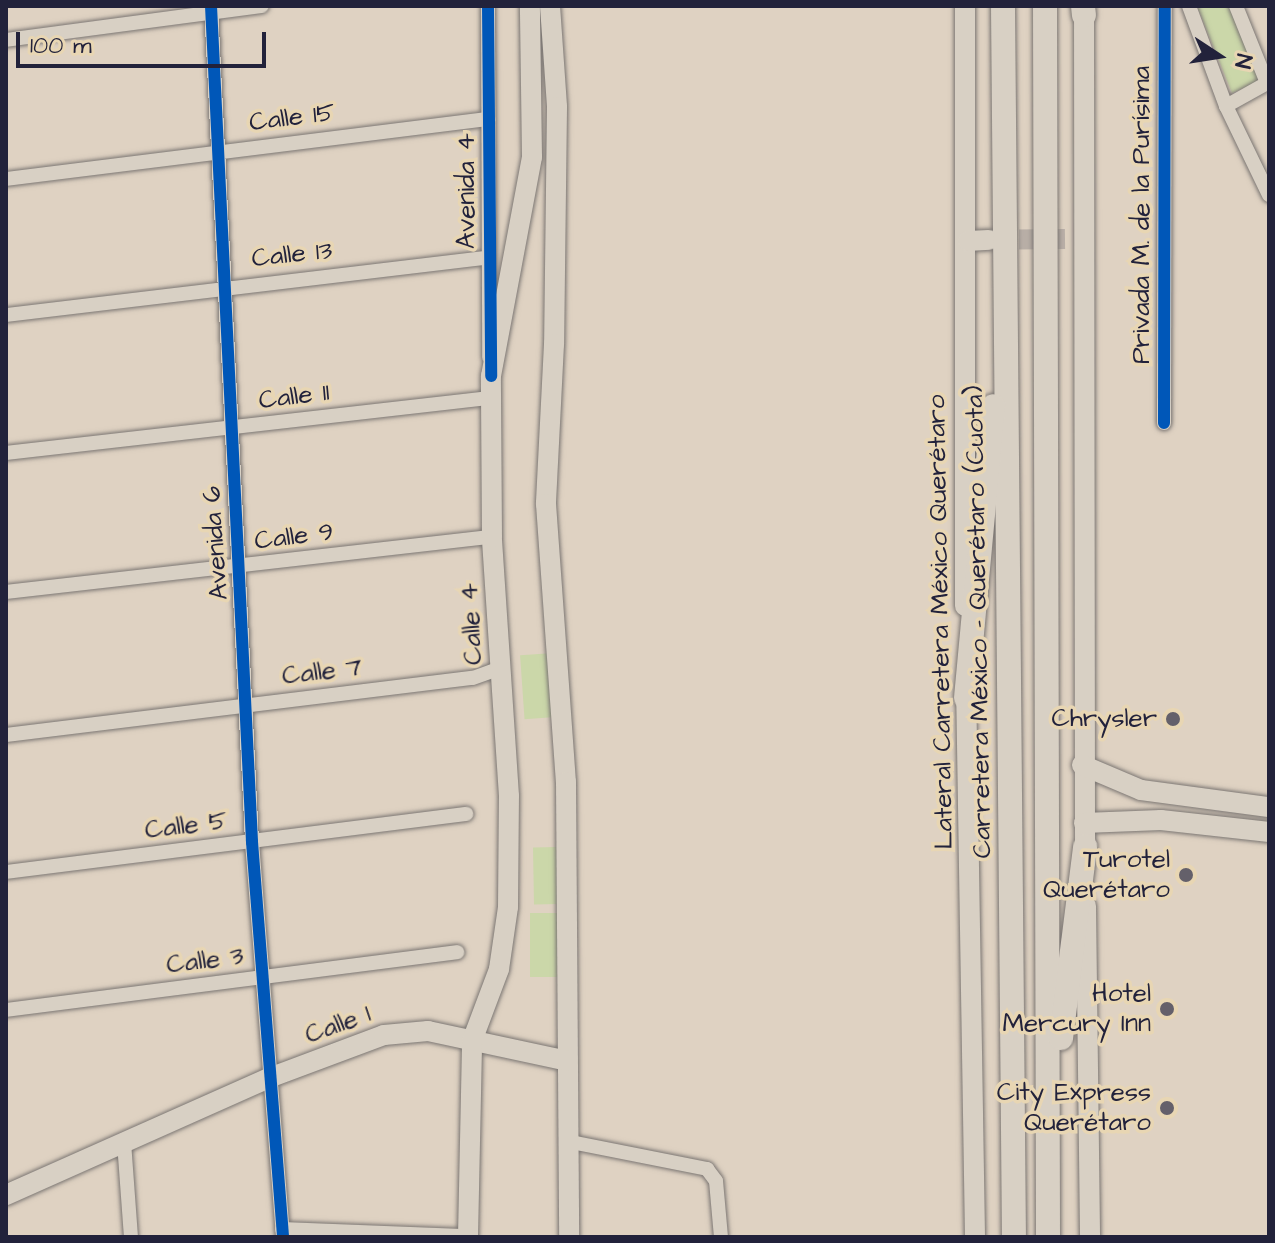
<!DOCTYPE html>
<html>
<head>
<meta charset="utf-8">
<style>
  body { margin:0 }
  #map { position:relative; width:1275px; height:1243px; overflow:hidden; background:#dfd2c2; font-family:"Architects Daughter",sans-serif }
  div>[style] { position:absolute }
  .green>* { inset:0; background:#cbd7a9; transform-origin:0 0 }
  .secondary-tunnel>* { height:20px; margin-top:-10px; transform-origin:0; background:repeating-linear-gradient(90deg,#b9afa7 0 20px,transparent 0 30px) }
  .roads { filter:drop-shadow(0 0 2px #7b7673) drop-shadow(0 0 2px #7b7673) }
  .minor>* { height:14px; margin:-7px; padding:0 7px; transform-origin:7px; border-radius:7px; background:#d8d0c4 }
  .secondary>* { height:20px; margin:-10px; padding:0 10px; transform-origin:10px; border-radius:10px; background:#d8d0c4 }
  .trunk>* { height:24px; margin:-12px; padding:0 12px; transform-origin:12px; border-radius:12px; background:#d8d0c4 }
  .cycleway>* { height:12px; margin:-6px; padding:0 6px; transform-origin:6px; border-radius:6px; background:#0057b8 }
  .dots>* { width:22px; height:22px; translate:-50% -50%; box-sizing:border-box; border:4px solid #e8d6b3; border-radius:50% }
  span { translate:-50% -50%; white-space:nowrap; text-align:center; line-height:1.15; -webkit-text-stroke:7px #e8d6b3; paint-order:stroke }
  .street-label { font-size:26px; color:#22223b }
  .poi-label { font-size:26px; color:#22223b }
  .right { translate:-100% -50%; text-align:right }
  .frame { position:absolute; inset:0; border:8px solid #22223b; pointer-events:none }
  .north { position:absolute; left:1179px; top:16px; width:80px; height:80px; -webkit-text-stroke:6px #e8d6b3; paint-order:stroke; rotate:102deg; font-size:22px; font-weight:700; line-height:32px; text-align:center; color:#22223b }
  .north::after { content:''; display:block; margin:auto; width:28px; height:36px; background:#22223b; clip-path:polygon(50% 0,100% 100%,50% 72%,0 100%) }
  .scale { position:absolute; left:16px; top:32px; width:250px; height:36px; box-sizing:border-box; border:4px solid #22223b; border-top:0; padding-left:10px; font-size:24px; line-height:28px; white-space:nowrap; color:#22223b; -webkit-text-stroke:6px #e8d6b3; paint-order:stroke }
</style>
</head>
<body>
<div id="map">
  <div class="green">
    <div style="clip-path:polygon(1197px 6px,1229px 6px,1260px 81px,1232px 93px)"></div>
    <div style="left:554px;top:653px;width:64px;height:34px;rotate:86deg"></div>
    <div style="left:557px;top:847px;width:57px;height:24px;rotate:89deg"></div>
    <div style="left:558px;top:913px;width:64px;height:28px;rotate:90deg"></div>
  </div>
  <div class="secondary-tunnel">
    <div style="left:989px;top:240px;width:76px;rotate:-0.8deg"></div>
  </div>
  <div class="roads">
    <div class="minor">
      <div style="left:211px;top:6px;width:837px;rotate:87.19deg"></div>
      <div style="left:252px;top:842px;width:396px;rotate:85.5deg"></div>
      <div style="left:488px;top:6px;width:351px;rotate:89.8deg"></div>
      <div style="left:1189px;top:6px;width:107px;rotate:69.7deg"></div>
      <div style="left:1226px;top:106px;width:99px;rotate:64.2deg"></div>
      <div style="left:1236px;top:6px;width:83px;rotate:68.1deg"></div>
      <div style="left:6px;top:40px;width:258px;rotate:-7.6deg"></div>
      <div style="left:1226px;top:106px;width:49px;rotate:-29.2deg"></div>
      <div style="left:6px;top:179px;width:486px;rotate:-7.1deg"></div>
      <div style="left:6px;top:315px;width:486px;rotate:-6.8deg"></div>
      <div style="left:1164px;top:423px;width:417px;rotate:-89.9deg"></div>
      <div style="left:6px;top:453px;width:489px;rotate:-6.5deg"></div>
      <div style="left:6px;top:592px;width:489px;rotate:-6.5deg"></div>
      <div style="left:6px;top:735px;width:470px;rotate:-7deg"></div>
      <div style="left:473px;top:678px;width:29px;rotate:-20deg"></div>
      <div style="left:6px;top:872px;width:464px;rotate:-7.2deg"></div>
      <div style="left:6px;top:1010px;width:455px;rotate:-7.3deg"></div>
      <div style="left:124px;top:1142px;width:95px;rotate:85.8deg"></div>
      <div style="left:571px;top:1142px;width:139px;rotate:11.2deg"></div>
      <div style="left:707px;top:1169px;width:15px;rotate:53deg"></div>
      <div style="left:716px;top:1181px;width:56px;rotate:84.9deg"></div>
      <div style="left:282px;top:1229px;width:186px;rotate:2.2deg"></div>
    </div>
    <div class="secondary">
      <div style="left:550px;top:6px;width:101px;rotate:86deg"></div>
      <div style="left:557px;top:107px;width:237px;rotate:90.7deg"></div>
      <div style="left:554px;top:344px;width:160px;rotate:92.9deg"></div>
      <div style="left:546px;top:504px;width:279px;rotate:85.9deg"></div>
      <div style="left:566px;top:782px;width:455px;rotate:89.6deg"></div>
      <div style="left:965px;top:6px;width:600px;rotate:90deg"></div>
      <div style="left:1084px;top:6px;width:856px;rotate:89.93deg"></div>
      <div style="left:968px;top:241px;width:21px;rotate:-3deg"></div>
      <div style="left:966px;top:682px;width:555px;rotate:89.07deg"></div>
      <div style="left:1082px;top:765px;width:64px;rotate:23deg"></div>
      <div style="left:1141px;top:790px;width:129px;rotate:7.6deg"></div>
      <div style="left:1084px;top:823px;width:77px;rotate:-2.2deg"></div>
      <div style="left:1161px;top:820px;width:109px;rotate:6.3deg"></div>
      <div style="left:1086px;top:906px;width:331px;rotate:89.3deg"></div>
      <div style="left:6px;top:1195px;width:288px;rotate:-24deg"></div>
      <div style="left:269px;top:1078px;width:123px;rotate:-20.5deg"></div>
      <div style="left:384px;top:1035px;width:44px;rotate:-5.2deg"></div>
      <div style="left:428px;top:1031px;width:143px;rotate:12.1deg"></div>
      <div style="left:468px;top:1237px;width:196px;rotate:-88.8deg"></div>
      <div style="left:472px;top:1041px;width:77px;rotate:-69.4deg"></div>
      <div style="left:499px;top:969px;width:63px;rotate:-81.7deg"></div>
      <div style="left:508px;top:907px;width:111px;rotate:-89.5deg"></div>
      <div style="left:509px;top:796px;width:260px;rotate:-93.8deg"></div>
      <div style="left:492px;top:537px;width:161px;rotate:-90.4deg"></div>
      <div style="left:491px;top:376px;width:223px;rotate:-79.4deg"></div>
      <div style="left:532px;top:157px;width:151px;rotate:-90.8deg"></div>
    </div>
    <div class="trunk">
      <div style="left:1003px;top:6px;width:1231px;rotate:89.49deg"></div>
      <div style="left:1045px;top:6px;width:1231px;rotate:89.86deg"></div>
      <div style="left:1083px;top:6px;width:9px;rotate:84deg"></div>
      <div style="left:966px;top:698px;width:293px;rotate:-84.7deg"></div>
      <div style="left:1061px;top:1038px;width:193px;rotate:-82.8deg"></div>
    </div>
  </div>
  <div class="cycleway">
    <div style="left:211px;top:6px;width:837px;rotate:87.19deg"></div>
    <div style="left:252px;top:842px;width:396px;rotate:85.5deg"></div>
    <div style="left:488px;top:6px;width:370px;rotate:89.5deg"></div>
    <div style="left:1164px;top:423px;width:417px;rotate:-89.9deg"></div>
  </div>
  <div class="dots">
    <div style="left:1173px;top:719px;background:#64606a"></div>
    <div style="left:1186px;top:875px;background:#64606a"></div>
    <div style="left:1167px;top:1009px;background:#64606a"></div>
    <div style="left:1167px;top:1108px;background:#64606a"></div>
  </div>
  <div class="street-label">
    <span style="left:292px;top:118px;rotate:-7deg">Calle 15</span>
    <span style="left:467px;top:191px;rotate:-90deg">Avenida 4</span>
    <span style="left:1142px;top:215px;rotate:-90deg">Privada M. de la Purísima</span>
    <span style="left:292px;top:255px;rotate:-6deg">Calle 13</span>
    <span style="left:294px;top:397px;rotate:-7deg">Calle 11</span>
    <span style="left:294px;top:537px;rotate:-7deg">Calle 9</span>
    <span style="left:216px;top:543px;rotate:-94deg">Avenida 6</span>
    <span style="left:941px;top:622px;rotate:-91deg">Lateral Carretera México Querétaro</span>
    <span style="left:979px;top:622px;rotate:-91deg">Carretera México - Querétaro (Cuota)</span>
    <span style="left:472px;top:624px;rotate:-93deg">Calle 4</span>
    <span style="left:322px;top:672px;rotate:-7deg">Calle 7</span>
    <span style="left:186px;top:826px;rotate:-7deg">Calle 5</span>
    <span style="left:205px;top:961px;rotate:-7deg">Calle 3</span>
    <span style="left:338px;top:1025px;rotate:-20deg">Calle 1</span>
  </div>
  <div class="poi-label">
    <span class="right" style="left:1157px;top:719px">Chrysler</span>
    <span class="right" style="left:1170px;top:875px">Turotel<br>Querétaro</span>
    <span class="right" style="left:1151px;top:1009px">Hotel<br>Mercury Inn</span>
    <span class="right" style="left:1151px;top:1108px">City Express<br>Querétaro</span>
  </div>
  <div class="frame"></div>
  <div class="north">N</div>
  <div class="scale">100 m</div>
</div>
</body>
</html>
